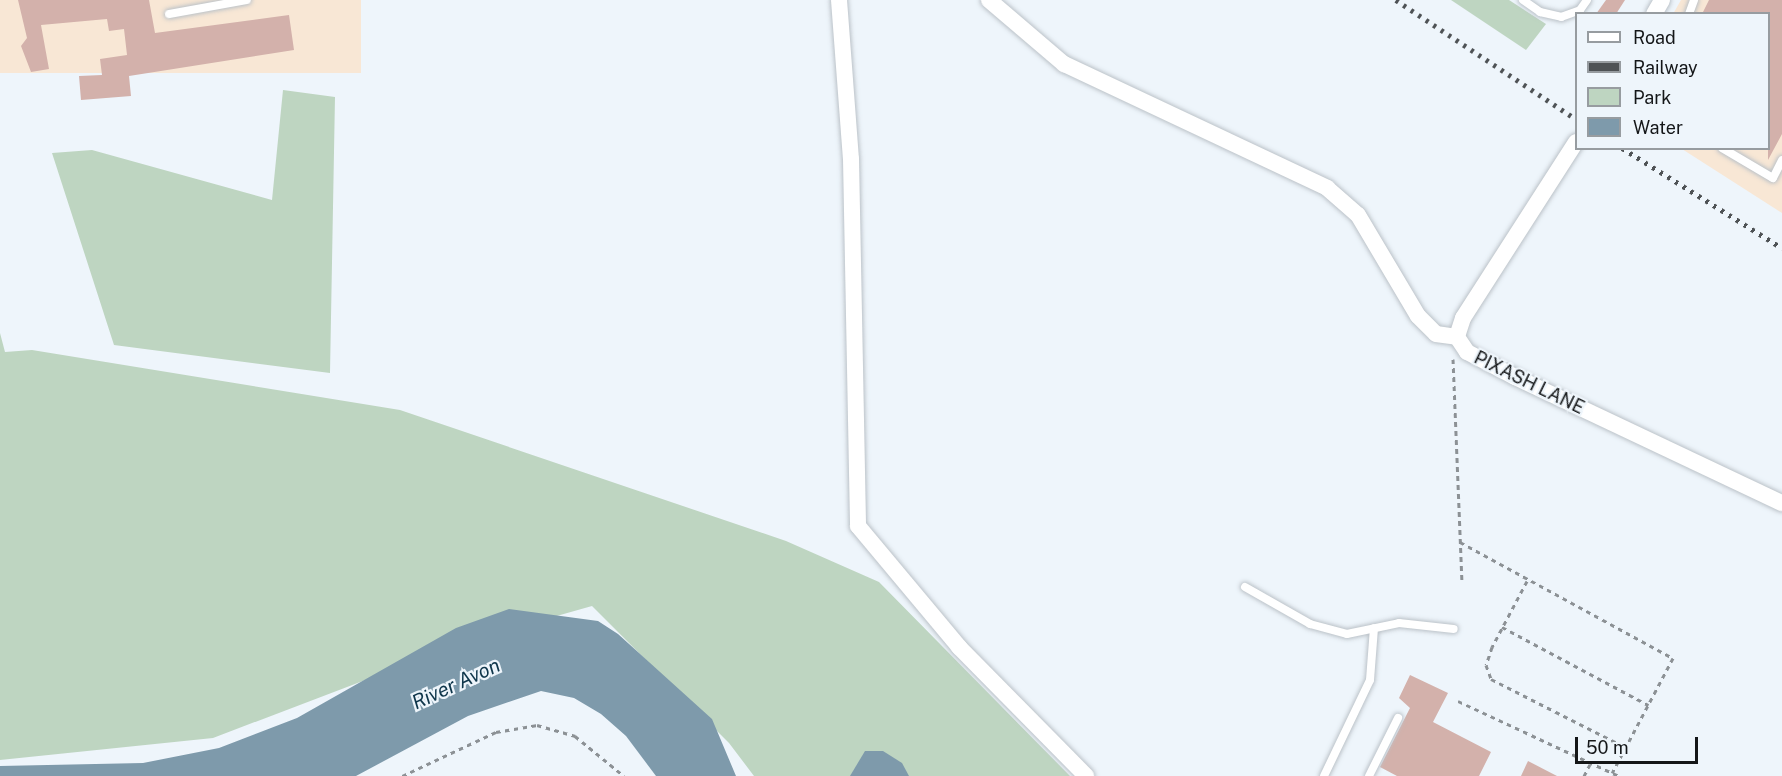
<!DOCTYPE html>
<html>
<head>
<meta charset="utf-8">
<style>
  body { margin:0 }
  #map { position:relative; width:1782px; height:776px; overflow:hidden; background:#eef5fb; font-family:"Public Sans",sans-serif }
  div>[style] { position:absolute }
  .industrial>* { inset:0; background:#f8e7d5; transform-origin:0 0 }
  .green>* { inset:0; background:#bed5c1 }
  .water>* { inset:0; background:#7e9aab }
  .building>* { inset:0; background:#d3b1ab }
  .path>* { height:3px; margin-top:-1.5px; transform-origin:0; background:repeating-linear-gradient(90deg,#8c9195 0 4.5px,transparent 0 9px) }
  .roads { filter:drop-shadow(0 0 2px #bbc2c8) drop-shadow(0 0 2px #bbc2c8) }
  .lane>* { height:8px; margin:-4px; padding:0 4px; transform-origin:4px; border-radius:4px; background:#fff }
  .street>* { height:16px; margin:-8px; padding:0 8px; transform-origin:8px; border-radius:8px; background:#fff }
  .rail>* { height:4.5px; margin-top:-2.25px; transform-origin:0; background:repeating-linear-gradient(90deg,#4e5255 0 3px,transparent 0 9px) }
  span { translate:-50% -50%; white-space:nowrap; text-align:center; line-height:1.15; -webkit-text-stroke:4.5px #eef5fb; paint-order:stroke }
  .street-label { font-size:18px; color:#141618 }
  .water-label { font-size:20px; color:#0f364b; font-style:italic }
  .legend { position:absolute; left:1575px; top:12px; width:195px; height:138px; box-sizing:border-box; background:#eef5fb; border:2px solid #979ca0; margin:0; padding:8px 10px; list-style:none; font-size:18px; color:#141618 }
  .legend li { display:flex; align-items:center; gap:12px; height:30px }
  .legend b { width:30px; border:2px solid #979ca0 }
  .scale { position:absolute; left:1575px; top:737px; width:123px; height:27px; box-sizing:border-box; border:3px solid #141618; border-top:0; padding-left:8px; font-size:18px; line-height:21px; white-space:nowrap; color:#141618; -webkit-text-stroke:4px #eef5fb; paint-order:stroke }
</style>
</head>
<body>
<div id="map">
  <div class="industrial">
    <div style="left:0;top:0;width:361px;height:73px"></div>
    <div style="clip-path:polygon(1681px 0,1782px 0,1782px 213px,1682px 149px,1768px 148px,1768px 14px,1673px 14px)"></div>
  </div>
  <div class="green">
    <div style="clip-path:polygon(1451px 0,1509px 0,1546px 24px,1526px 50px)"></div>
    <div style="clip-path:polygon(283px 90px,335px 97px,330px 373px,114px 345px,52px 153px,92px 150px,272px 200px)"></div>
    <div style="clip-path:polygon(0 333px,5px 352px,32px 350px,400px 410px,786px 541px,879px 582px,1070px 776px,754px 776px,729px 743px,592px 606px,465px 642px,213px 738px,0 760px)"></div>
  </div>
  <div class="water">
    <div style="clip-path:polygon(509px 609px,598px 621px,618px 634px,712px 719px,736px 776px,656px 776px,626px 736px,601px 714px,574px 698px,541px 691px,468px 716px,356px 776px,0 776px,0 766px,143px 763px,219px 748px,297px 718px,456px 628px)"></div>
    <div style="clip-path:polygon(865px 751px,883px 751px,902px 763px,909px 776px,850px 776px)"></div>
  </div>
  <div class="building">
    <div style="clip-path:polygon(18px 0,149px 0,155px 33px,289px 15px,294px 50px,129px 76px,131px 96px,81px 100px,79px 76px,102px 75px,100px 59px,127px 55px,124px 29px,109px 31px,107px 19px,41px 25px,49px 69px,31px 72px,21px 46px,27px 38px)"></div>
    <div style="clip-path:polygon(1606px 0,1625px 0,1616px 14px,1596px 14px)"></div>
    <div style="clip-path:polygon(1709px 0,1782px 0,1782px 134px,1768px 160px,1768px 14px,1702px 14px)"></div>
    <div style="clip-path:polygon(1410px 675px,1448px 693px,1433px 722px,1491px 752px,1479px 776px,1397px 776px,1380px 767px,1410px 708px,1399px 698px)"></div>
    <div style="clip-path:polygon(1528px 761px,1557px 776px,1521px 776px)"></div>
  </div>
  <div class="path">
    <div style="left:1453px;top:359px;width:223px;rotate:87.7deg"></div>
    <div style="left:1460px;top:542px;width:243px;rotate:28.6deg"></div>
    <div style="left:1673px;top:658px;width:130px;rotate:117.9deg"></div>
    <div style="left:1527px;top:581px;width:75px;rotate:117.9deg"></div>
    <div style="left:1492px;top:647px;width:19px;rotate:108deg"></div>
    <div style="left:1486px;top:665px;width:15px;rotate:70deg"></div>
    <div style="left:1491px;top:679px;width:150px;rotate:26.9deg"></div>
    <div style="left:1502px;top:627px;width:166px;rotate:28.1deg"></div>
    <div style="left:1458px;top:701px;width:178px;rotate:25deg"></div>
    <div style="left:402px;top:776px;width:104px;rotate:-25.1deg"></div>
    <div style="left:496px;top:732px;width:42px;rotate:-9.7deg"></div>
    <div style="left:537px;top:725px;width:40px;rotate:16deg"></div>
    <div style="left:575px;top:736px;width:63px;rotate:39.2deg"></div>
    <div style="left:1584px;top:776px;width:13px;rotate:-63deg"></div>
  </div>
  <div class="roads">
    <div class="lane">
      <div style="left:1523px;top:0;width:21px;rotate:35deg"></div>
      <div style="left:1540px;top:12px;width:22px;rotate:13deg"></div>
      <div style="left:1561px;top:17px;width:20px;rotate:-20deg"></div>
      <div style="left:1580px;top:10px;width:12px;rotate:-55deg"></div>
      <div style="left:169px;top:14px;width:79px;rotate:-10.2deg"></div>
      <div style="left:1689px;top:14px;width:15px;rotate:-70deg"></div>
      <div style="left:1722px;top:148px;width:59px;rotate:30.5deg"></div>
      <div style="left:1773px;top:178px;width:20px;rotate:-63deg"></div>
      <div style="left:1245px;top:587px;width:75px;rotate:29.6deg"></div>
      <div style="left:1310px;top:624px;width:38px;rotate:15deg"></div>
      <div style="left:1347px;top:634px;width:53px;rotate:-11.9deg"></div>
      <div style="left:1399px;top:623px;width:55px;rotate:6.2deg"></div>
      <div style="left:1324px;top:776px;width:106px;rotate:-64.4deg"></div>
      <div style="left:1370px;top:680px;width:52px;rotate:-85.6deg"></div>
      <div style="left:1369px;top:776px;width:65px;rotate:-63.4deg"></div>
    </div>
    <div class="street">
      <div style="left:839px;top:0;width:159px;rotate:85.7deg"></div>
      <div style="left:851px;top:159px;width:367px;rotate:88.9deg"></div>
      <div style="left:858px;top:526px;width:158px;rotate:50.1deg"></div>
      <div style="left:959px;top:647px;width:181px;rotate:45.4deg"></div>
      <div style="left:989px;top:0;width:99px;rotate:40.5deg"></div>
      <div style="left:1064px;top:64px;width:291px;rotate:25.2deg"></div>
      <div style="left:1327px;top:188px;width:41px;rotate:41.1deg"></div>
      <div style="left:1358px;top:215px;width:117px;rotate:59.3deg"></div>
      <div style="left:1418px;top:316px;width:25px;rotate:45deg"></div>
      <div style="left:1436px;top:334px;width:21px;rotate:8deg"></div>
      <div style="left:1654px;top:14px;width:16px;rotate:-60deg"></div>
      <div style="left:1576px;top:142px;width:209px;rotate:122.7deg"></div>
      <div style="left:1463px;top:318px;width:20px;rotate:108deg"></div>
      <div style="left:1457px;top:337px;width:18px;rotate:56deg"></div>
      <div style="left:1467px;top:352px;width:54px;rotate:27.5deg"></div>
      <div style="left:1515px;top:377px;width:295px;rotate:25.3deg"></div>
    </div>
  </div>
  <div class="rail">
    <div style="left:1396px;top:0;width:216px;rotate:33.5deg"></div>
    <div style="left:1622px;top:148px;width:189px;rotate:32deg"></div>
  </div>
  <div class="street-label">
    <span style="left:1529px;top:383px;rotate:26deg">PIXASH LANE</span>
  </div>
  <div class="water-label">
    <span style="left:456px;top:684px;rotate:-25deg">River Avon</span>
  </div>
  <ul class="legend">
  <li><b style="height:8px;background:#fff"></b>Road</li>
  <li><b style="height:8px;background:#4e5255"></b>Railway</li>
  <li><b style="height:16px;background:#bed5c1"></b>Park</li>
  <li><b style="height:16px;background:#7e9aab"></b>Water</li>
  </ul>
  <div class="scale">50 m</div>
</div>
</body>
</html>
